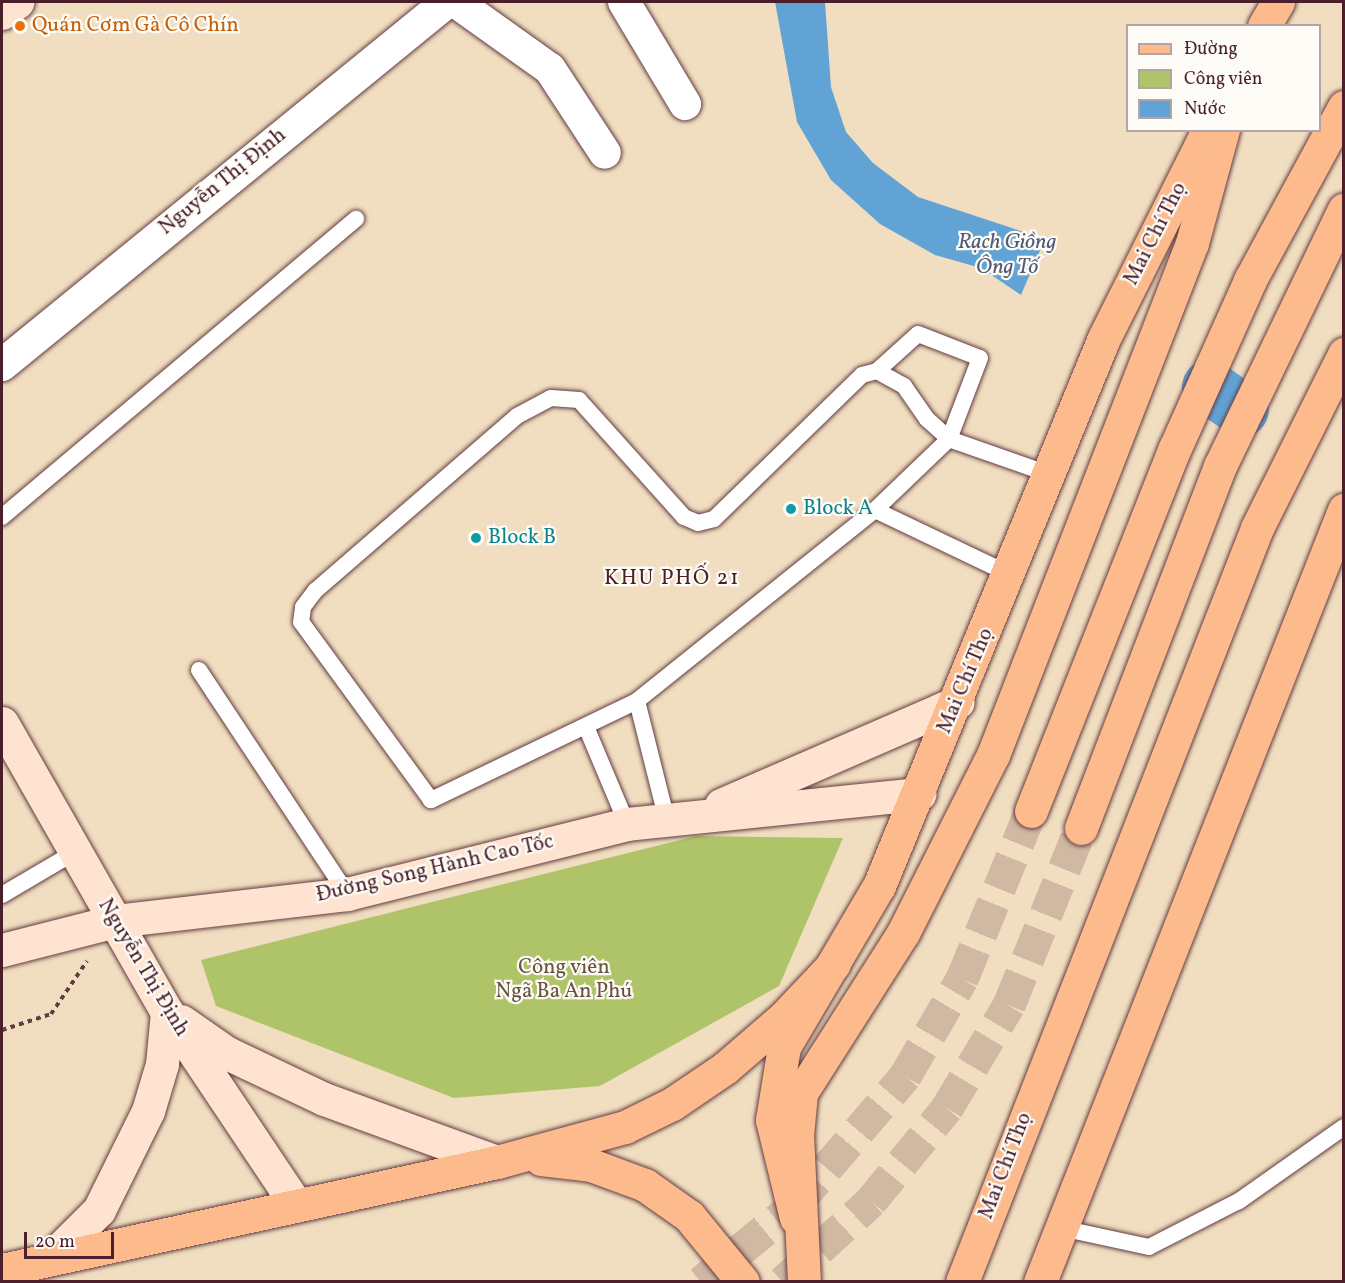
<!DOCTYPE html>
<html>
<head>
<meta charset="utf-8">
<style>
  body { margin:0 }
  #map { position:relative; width:1345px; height:1283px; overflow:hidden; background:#f1dec0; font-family:Vollkorn,serif }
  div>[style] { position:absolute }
  .green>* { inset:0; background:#afc469 }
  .water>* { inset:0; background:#61a3d5 }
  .river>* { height:54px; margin:-27px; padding:0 27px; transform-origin:27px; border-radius:27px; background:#61a3d5 }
  .highway-tunnel>* { height:33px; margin-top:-16.5px; transform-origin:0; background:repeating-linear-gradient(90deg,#d0b8a2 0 33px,transparent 0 49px) }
  .path>* { height:4px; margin-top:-2px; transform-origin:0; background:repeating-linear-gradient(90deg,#633c41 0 4.5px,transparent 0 9px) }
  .roads { filter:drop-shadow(0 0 2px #633c41) drop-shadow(0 0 2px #633c41) }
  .lane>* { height:16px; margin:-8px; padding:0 8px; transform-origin:8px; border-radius:8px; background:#fff }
  .street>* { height:32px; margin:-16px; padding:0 16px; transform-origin:16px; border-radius:16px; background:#fff }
  .secondary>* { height:33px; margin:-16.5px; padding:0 16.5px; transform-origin:16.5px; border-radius:16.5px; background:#fee3d1 }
  .primary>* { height:33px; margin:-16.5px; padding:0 16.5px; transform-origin:16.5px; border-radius:16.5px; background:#fcba8d }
  .highway>* { height:33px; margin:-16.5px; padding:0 16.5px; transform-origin:16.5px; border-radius:16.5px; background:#fcba8d }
  .dots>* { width:16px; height:16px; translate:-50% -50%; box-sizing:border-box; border:3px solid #fdfcf7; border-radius:50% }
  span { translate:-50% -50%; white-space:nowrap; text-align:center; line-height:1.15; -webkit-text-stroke:4.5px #fdfcf7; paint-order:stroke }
  .food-label { font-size:21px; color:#c56008 }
  .left { translate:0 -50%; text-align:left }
  .street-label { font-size:21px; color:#4a1f2b }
  .culture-label { font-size:21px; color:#0d838f }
  .park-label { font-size:21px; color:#68513e }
  .water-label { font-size:22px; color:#545a77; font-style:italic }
  .neighbourhood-label { font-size:22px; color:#4a1f2b; letter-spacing:1.5px }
  .frame { position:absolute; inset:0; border:3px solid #4a1f2b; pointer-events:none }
  .legend { position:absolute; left:1126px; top:24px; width:195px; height:108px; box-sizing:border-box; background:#fdfcf7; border:2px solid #b5a4a5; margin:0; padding:8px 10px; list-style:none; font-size:18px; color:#4a1f2b }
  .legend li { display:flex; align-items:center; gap:12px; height:30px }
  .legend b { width:30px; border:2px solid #b5a4a5 }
  .scale { position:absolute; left:24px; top:1232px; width:90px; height:27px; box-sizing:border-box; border:3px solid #4a1f2b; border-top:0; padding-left:8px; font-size:18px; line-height:21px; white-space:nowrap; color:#4a1f2b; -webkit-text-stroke:4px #fdfcf7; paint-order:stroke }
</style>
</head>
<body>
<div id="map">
  <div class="green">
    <div style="clip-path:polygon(696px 836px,843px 838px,779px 986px,600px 1086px,454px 1098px,216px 1006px,201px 960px)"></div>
  </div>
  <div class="water">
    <div style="clip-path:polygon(775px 2px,825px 2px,831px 87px,846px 132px,873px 163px,918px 197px,1045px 239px,1021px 295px,981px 268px,935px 255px,880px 224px,831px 180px,797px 122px)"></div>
  </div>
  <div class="river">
    <div style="left:1209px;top:387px;width:40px;rotate:34.9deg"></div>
  </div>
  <div class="highway-tunnel">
    <div style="left:701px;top:1282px;width:122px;rotate:-39.3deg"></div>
    <div style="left:795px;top:1205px;width:170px;rotate:-49.5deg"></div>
    <div style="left:905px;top:1076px;width:113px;rotate:-59.6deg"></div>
    <div style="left:962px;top:979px;width:182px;rotate:-67.7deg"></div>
    <div style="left:783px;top:1282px;width:120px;rotate:-42.6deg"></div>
    <div style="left:871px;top:1201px;width:120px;rotate:-50.7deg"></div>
    <div style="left:947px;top:1108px;width:120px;rotate:-59deg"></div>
    <div style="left:1009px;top:1005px;width:191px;rotate:-67.9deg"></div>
  </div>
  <div class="path">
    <div style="left:2px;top:1030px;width:52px;rotate:-18.1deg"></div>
    <div style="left:51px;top:1014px;width:64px;rotate:-55.8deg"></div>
  </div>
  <div class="roads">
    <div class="lane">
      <div style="left:877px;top:371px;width:55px;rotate:-42.1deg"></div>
      <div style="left:918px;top:334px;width:66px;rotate:21.2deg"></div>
      <div style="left:980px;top:358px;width:87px;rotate:110.9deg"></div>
      <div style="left:949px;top:439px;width:103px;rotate:136.2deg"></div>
      <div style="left:875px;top:510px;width:305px;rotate:141.3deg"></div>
      <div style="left:637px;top:701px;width:229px;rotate:154.3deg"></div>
      <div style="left:431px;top:800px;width:220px;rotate:-126.1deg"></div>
      <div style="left:301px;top:622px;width:15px;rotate:-82deg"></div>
      <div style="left:303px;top:607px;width:20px;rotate:-53deg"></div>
      <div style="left:315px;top:591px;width:267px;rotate:-40.9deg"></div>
      <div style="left:517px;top:416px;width:38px;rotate:-28deg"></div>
      <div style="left:551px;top:398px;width:28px;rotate:4deg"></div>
      <div style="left:579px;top:400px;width:157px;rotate:48.1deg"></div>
      <div style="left:684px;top:517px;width:15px;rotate:23deg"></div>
      <div style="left:698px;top:523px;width:16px;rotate:-14deg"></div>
      <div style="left:714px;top:519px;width:206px;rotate:-44.2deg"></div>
      <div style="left:862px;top:375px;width:16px;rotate:-15deg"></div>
      <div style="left:877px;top:371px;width:31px;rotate:29deg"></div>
      <div style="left:904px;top:386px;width:40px;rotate:55.1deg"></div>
      <div style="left:927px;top:419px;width:30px;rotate:42deg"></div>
      <div style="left:949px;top:439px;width:106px;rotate:19.3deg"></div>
      <div style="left:875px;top:510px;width:151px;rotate:25.5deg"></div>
      <div style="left:2px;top:517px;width:463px;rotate:-40.1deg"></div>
      <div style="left:199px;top:670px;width:268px;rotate:56.5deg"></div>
      <div style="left:637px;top:701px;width:123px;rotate:75.9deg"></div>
      <div style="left:587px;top:729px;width:103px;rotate:67.2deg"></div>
      <div style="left:2px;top:895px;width:85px;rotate:-30.5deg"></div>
      <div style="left:1061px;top:1228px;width:90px;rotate:12.2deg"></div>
      <div style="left:1149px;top:1247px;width:101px;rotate:-27.1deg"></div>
      <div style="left:1239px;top:1201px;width:128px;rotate:-35.2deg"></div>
    </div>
    <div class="street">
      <div style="left:456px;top:2px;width:115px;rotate:35.5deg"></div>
      <div style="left:550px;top:69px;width:100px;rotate:56.8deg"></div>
      <div style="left:624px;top:2px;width:119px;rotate:59.1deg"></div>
      <div style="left:2px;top:365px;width:574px;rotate:-39.21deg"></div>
    </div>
    <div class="secondary">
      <div style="left:2px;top:13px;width:19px;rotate:-36deg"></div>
      <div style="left:2px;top:723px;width:333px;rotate:60.3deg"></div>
      <div style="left:167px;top:1012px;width:232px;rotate:56.2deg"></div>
      <div style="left:721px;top:805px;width:258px;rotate:-23.5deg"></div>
      <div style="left:2px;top:950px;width:117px;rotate:-14.4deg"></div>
      <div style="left:115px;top:921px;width:234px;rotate:-6.6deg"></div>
      <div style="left:347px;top:894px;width:289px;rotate:-14deg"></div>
      <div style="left:627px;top:824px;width:294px;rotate:-5.9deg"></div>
      <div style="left:181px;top:1021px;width:56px;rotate:34.8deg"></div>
      <div style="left:227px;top:1053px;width:107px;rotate:25.4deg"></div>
      <div style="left:324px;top:1099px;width:184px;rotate:20deg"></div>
      <div style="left:51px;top:1258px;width:68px;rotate:-45deg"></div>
      <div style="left:99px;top:1210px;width:110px;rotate:-63.7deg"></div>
      <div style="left:148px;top:1111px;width:49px;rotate:-73.4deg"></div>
      <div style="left:162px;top:1064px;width:52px;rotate:-84.5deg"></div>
    </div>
    <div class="primary">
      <div style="left:796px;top:1218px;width:101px;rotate:-103.8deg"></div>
      <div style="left:772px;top:1120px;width:74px;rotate:-80.7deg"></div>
      <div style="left:784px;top:1047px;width:187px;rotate:-59.5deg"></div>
      <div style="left:879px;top:886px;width:592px;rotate:-67.68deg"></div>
      <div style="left:1104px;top:338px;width:233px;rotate:-63.4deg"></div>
      <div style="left:1040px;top:1282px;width:830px;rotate:-68.51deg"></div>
    </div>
    <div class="highway">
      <div style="left:1264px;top:26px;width:28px;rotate:-60deg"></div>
      <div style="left:1031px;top:811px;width:391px;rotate:-68.4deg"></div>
      <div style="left:1175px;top:448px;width:184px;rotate:-65.9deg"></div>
      <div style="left:1250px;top:280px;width:197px;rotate:-61.5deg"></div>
      <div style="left:1081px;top:828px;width:388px;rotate:-69deg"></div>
      <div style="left:1220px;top:466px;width:285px;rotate:-64.2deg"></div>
      <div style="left:541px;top:1159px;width:50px;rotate:6.8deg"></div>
      <div style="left:591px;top:1165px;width:58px;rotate:20.3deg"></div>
      <div style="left:645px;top:1185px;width:54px;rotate:35.2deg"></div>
      <div style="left:689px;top:1216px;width:85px;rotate:50.7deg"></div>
      <div style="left:2px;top:1270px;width:507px;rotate:-12.31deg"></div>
      <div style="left:497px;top:1162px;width:133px;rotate:-15.3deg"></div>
      <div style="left:625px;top:1127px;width:52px;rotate:-26.1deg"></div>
      <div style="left:672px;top:1104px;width:64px;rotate:-34.2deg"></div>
      <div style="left:725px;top:1068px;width:77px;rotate:-40.8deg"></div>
      <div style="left:783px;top:1018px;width:74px;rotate:-46.6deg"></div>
      <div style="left:804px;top:1282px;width:146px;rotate:-92.7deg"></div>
      <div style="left:797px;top:1136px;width:43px;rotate:-84.7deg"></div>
      <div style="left:801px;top:1093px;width:190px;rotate:-57.5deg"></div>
      <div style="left:903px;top:933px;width:199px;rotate:-63.2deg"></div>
      <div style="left:993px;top:755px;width:549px;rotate:-68.76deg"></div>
      <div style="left:1192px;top:243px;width:117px;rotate:-74.7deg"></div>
      <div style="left:962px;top:1282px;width:810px;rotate:-68.63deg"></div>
      <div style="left:1257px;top:528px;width:195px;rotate:-63.4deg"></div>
    </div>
  </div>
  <div class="dots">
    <div style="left:20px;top:26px;background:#e8710a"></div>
    <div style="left:791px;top:509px;background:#0f9aa8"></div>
    <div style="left:476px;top:538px;background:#0f9aa8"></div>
  </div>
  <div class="food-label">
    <span class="left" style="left:32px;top:26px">Quán Cơm Gà Cô Chín</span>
  </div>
  <div class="street-label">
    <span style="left:223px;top:182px;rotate:-39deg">Nguyễn Thị Định</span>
    <span style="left:1156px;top:234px;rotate:-63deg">Mai Chí Thọ</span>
    <span style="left:966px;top:681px;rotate:-67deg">Mai Chí Thọ</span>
    <span style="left:435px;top:869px;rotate:-13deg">Đường Song Hành Cao Tốc</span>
    <span style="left:143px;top:968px;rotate:59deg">Nguyễn Thị Định</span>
    <span style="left:1006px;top:1166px;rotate:-69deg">Mai Chí Thọ</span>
  </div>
  <div class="culture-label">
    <span class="left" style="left:803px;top:509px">Block A</span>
    <span class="left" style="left:488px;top:538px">Block B</span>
  </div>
  <div class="park-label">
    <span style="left:564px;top:980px">Công viên<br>Ngã Ba An Phú</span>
  </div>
  <div class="water-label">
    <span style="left:1007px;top:255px">Rạch Giồng<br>Ông Tố</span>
  </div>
  <div class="neighbourhood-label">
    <span style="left:672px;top:579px">KHU PHỐ 21</span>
  </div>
  <div class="frame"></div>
  <ul class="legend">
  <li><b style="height:8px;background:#fcba8d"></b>Đường</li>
  <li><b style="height:16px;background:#afc469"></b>Công viên</li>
  <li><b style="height:16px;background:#61a3d5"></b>Nước</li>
  </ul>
  <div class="scale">20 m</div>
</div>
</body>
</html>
